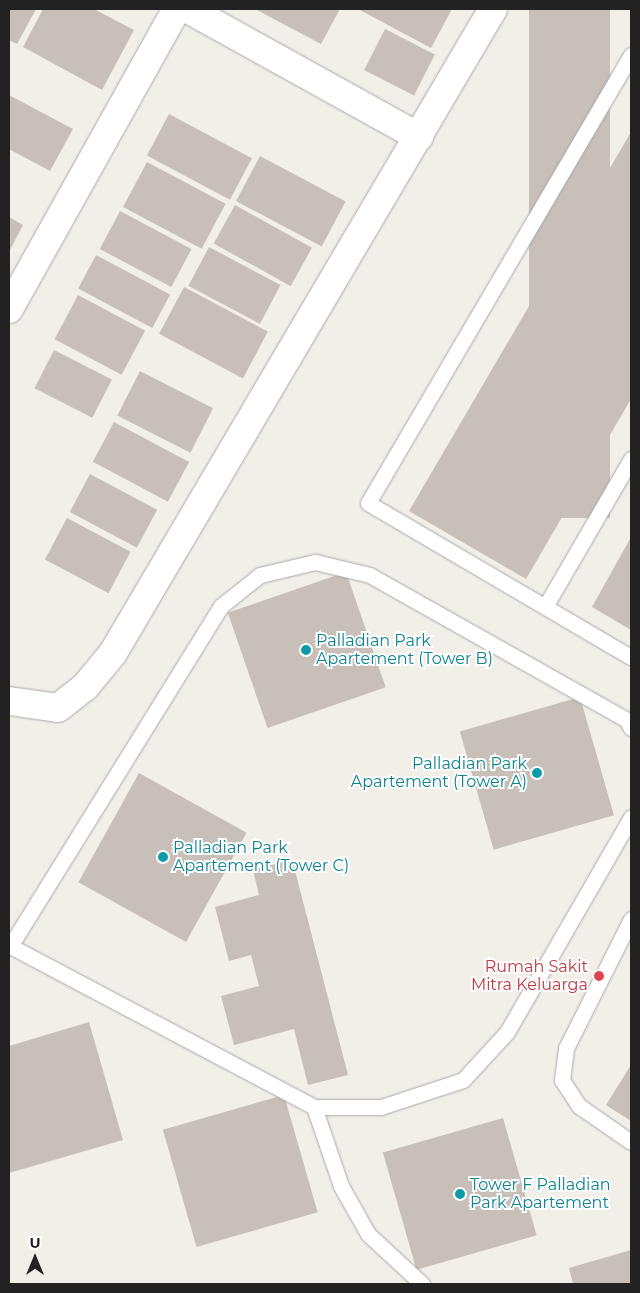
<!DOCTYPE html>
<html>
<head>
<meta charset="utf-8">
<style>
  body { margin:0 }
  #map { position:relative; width:640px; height:1293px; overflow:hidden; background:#f2efe9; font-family:Montserrat,sans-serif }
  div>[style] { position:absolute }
  .building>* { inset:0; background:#c7bfb8; transform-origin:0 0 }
  .roads { filter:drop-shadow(0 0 1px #a9a9a9) drop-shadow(0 0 1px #a9a9a9) }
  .service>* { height:15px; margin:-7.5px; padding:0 7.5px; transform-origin:7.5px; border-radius:7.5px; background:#fff }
  .minor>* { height:28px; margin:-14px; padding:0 14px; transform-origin:14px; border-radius:14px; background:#fff }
  .dots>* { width:14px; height:14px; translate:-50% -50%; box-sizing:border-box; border:2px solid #fff; border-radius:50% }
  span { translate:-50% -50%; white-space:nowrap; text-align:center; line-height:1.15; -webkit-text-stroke:4px #fff; paint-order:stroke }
  .culture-label { font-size:16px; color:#0d838f }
  .left { translate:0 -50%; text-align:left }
  .right { translate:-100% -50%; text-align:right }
  .health-label { font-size:16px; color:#be3a42 }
  .frame { position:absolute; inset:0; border:10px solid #222; pointer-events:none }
  .north { position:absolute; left:10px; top:1233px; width:50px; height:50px; -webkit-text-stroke:4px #fff; paint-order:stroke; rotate:0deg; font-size:14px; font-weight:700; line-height:20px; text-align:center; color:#222 }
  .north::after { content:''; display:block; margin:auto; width:18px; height:22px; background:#222; clip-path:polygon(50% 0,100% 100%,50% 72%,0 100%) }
</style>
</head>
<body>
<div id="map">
  <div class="building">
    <div style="clip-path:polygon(9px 9px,36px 9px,17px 44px,9px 40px)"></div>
    <div style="clip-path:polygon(43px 9px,94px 9px,134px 30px,102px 90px,23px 47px)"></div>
    <div style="clip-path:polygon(255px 9px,340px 9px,321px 44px)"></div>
    <div style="clip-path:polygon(358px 9px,452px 9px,431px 48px)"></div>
    <div style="left:529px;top:9px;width:81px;height:509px"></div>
    <div style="left:385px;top:29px;width:56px;height:46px;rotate:27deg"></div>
    <div style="clip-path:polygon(9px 95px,73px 129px,50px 171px,9px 149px)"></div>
    <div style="left:169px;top:114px;width:94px;height:47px;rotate:28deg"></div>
    <div style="clip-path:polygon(631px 132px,631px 399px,526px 579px,409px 511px)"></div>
    <div style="left:260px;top:156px;width:97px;height:51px;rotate:28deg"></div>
    <div style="left:147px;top:162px;width:89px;height:51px;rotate:28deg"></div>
    <div style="left:235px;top:205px;width:88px;height:44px;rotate:29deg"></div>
    <div style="left:120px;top:211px;width:81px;height:43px;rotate:28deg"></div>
    <div style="clip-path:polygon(9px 217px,23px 225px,9px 252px)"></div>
    <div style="left:209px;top:247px;width:81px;height:44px;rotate:28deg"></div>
    <div style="left:96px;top:255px;width:84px;height:38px;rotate:28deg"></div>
    <div style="left:184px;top:287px;width:95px;height:53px;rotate:28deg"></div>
    <div style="left:78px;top:295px;width:76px;height:50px;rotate:28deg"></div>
    <div style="left:54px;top:350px;width:65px;height:43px;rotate:27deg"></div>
    <div style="left:140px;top:371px;width:82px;height:50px;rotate:27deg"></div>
    <div style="left:114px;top:422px;width:85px;height:45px;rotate:28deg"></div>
    <div style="left:90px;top:474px;width:76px;height:43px;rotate:28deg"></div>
    <div style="left:67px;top:518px;width:72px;height:47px;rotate:28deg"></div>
    <div style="clip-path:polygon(631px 537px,631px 630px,592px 607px)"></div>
    <div style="left:346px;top:572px;width:122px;height:125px;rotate:71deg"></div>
    <div style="left:580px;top:697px;width:123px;height:125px;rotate:74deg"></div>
    <div style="left:139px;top:773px;width:123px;height:125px;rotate:29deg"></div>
    <div style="clip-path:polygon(292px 859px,348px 1075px,308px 1085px,294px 1029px,234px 1045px,221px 996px,259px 986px,251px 955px,229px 961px,215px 907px,259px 895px,253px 870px)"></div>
    <div style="clip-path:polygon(89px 1022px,123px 1140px,9px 1173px,9px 1046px)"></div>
    <div style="clip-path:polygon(631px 1065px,631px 1121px,606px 1105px)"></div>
    <div style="left:284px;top:1095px;width:122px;height:126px;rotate:74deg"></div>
    <div style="left:503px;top:1118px;width:122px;height:125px;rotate:74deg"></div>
    <div style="clip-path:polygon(631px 1250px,631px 1284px,573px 1284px,569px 1268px)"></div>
  </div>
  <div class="roads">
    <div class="service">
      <div style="left:631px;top:55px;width:519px;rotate:120.42deg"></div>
      <div style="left:368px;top:503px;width:305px;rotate:30.4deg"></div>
      <div style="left:546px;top:605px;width:169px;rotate:-59.8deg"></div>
      <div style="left:631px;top:728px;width:9px;rotate:-117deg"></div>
      <div style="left:627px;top:720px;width:295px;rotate:-150.6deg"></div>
      <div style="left:370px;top:575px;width:57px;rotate:-166.7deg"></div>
      <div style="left:315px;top:562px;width:57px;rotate:166.7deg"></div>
      <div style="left:260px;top:575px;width:50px;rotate:141.5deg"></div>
      <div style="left:221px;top:606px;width:400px;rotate:121.8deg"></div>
      <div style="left:10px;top:946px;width:344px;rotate:27.9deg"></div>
      <div style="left:314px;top:1107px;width:67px"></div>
      <div style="left:381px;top:1107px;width:86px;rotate:-18.2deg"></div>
      <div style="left:463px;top:1080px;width:65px;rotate:-47.5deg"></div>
      <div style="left:507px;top:1032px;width:248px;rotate:-60deg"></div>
      <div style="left:631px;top:919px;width:144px;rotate:116.7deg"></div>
      <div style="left:566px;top:1048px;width:32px;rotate:97deg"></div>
      <div style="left:562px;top:1080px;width:31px;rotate:57deg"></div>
      <div style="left:579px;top:1106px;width:63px;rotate:34.7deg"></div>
      <div style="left:314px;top:1107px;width:83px;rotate:71.1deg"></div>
      <div style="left:341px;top:1186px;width:55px;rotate:60.6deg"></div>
      <div style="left:368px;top:1234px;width:74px;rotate:42.8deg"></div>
    </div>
    <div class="minor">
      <div style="left:188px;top:9px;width:264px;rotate:29deg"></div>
      <div style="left:9px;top:309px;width:344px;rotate:-60.8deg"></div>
      <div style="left:9px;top:701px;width:49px;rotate:8.1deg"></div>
      <div style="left:58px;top:708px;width:34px;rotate:-38deg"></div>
      <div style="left:85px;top:687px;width:44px;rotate:-50.5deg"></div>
      <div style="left:113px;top:653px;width:748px;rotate:-59.46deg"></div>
    </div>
  </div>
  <div class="dots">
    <div style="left:306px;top:650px;background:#0f9aa8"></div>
    <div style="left:537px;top:773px;background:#0f9aa8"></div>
    <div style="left:163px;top:857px;background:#0f9aa8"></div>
    <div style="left:599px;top:976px;background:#e0444e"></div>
    <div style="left:460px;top:1194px;background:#0f9aa8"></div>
  </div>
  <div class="culture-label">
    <span class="left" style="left:316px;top:650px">Palladian Park<br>Apartement (Tower B)</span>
    <span class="right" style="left:527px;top:773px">Palladian Park<br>Apartement (Tower A)</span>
    <span class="left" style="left:173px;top:857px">Palladian Park<br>Apartement (Tower C)</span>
    <span class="left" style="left:470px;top:1194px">Tower F Palladian<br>Park Apartement</span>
  </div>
  <div class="health-label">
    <span class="right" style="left:588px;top:976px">Rumah Sakit<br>Mitra Keluarga</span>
  </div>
  <div class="frame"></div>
  <div class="north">U</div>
</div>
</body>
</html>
